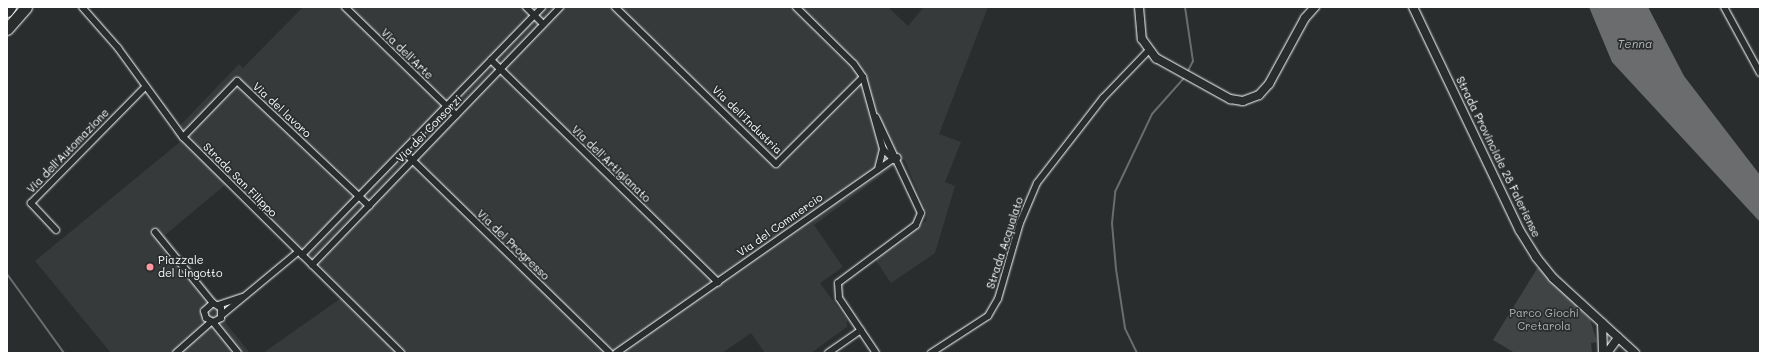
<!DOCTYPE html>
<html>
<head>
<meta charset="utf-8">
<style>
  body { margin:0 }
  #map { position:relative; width:1767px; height:360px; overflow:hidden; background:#2a2d2e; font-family:Mali,sans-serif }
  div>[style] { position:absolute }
  .built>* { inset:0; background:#373a3b }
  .green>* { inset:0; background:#414445 }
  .water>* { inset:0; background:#6a6c6d }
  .stream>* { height:2px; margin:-1px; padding:0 1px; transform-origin:1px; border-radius:1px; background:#6a6c6d }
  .roads { filter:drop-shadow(0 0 1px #fff) drop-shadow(0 0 1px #fff) }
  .minor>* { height:6px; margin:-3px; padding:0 3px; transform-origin:3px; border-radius:3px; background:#2a2d2e }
  .tertiary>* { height:7px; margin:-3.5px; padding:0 3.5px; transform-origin:3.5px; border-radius:3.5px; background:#2a2d2e }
  .secondary>* { height:8px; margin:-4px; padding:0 4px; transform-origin:4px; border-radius:4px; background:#2a2d2e }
  .motorway>* { height:11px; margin:-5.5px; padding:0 5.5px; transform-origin:5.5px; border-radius:5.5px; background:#2a2d2e }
  .dots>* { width:11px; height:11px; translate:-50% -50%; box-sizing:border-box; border:2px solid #2a2d2e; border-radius:50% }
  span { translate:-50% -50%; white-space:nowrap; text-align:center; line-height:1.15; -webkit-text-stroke:3.5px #2a2d2e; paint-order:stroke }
  .street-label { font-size:11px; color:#fff }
  .poi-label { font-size:11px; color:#fff }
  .left { translate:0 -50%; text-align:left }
  .park-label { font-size:11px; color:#b3b4b5 }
  .water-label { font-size:12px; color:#b4b6b6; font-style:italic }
  .frame { position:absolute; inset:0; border:8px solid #fff; pointer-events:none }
</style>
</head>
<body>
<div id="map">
  <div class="built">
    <div style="clip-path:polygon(303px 7px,888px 7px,908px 26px,924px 7px,988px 7px,939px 134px,961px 142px,945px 182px,955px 186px,935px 253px,891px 283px,875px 259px,926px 221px,927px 213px,904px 159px,814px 225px,843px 267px,820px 283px,847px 320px,847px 327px,811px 353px,765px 353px,751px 333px,722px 353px,263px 353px,347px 294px,231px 180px,165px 235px,216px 298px,225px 322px,250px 353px,111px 353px,35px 261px,180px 142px,173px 133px,239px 64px,243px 68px)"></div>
  </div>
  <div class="green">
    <div style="clip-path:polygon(1538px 267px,1590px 319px,1597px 342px,1591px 343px,1592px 353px,1515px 353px,1493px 340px)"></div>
  </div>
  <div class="water">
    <div style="clip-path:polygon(1589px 7px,1648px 7px,1684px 76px,1760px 175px,1760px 222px,1612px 62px)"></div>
  </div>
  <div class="stream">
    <div style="left:1185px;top:7px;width:55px;rotate:81.6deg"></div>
    <div style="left:1193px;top:61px;width:13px;rotate:117deg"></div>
    <div style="left:7px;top:274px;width:97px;rotate:54.2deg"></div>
    <div style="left:1137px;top:353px;width:28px;rotate:-116deg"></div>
    <div style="left:1125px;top:328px;width:60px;rotate:-98.7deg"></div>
    <div style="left:1116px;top:269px;width:46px;rotate:-95deg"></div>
    <div style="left:1112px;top:223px;width:31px;rotate:-84deg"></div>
    <div style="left:1115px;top:192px;width:86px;rotate:-64.6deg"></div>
    <div style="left:1152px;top:114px;width:50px;rotate:-48.3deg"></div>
  </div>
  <div class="roads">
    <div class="minor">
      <div style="left:82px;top:7px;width:55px;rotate:48.7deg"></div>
      <div style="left:118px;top:48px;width:110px;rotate:53.9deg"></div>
      <div style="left:183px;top:137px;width:307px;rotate:44.7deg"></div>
      <div style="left:345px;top:7px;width:155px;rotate:44.2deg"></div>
      <div style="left:526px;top:7px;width:24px;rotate:45deg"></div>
      <div style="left:615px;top:7px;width:225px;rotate:44.3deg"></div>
      <div style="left:776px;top:164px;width:123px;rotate:-45deg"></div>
      <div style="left:796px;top:7px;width:81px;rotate:44.5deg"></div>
      <div style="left:854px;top:64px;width:16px;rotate:55deg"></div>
      <div style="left:863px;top:77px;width:75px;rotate:74.5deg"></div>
      <div style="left:883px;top:149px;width:21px;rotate:104deg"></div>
      <div style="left:1724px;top:7px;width:75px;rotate:61.4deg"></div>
      <div style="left:491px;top:60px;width:318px;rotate:44.4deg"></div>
      <div style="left:876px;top:117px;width:106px;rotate:64.9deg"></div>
      <div style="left:921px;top:213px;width:13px;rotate:113deg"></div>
      <div style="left:916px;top:225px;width:97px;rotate:143.4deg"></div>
      <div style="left:838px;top:283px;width:15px;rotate:86deg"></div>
      <div style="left:839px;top:298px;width:66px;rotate:56.1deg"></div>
      <div style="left:183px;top:137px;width:78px;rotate:-46deg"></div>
      <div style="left:237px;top:81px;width:182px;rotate:43.4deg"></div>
      <div style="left:403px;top:151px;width:289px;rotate:44.3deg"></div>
      <div style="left:56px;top:230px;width:37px;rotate:-133deg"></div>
      <div style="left:31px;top:203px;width:163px;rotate:-45.5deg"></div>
      <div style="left:155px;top:232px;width:92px;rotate:50.8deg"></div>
      <div style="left:213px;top:303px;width:9px;rotate:32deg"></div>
      <div style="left:221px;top:308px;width:10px;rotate:90deg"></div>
      <div style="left:221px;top:318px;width:9px;rotate:153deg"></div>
      <div style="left:213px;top:322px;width:8px;rotate:-150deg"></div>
      <div style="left:206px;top:318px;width:7px;rotate:-106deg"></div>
      <div style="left:204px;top:311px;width:12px;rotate:-42deg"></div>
      <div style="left:302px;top:255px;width:345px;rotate:-45.9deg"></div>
      <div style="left:312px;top:265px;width:358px;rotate:-46.1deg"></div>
      <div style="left:218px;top:305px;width:26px;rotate:-18deg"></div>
      <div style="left:222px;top:315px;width:99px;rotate:-39.7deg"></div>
      <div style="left:213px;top:322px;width:40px;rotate:51deg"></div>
      <div style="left:176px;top:353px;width:47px;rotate:-41.5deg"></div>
      <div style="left:616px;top:353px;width:338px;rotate:-35deg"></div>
      <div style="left:893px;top:159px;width:14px;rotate:-135deg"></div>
      <div style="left:828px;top:353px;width:40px;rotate:-34.9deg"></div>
      <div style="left:931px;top:353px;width:68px;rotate:-33deg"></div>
      <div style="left:988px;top:316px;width:20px;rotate:-60deg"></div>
      <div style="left:998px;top:299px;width:79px;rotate:-73.9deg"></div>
      <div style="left:1020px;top:223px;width:43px;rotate:-67deg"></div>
      <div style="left:1037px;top:183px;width:108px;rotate:-52.2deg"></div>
      <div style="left:1103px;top:98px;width:65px;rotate:-46.2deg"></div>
    </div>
    <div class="tertiary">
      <div style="left:893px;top:159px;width:4px;rotate:-27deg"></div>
    </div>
    <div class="secondary">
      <div style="left:1139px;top:7px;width:32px;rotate:85deg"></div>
      <div style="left:1142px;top:39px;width:24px;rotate:54deg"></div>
      <div style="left:1156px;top:58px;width:85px;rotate:29deg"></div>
      <div style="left:1230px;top:99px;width:13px;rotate:9deg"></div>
      <div style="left:1243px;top:101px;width:17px;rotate:-21deg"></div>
      <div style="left:1259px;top:95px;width:15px;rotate:-48deg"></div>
      <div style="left:1269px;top:84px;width:75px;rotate:-61.4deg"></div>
      <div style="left:1305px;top:18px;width:15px;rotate:-48deg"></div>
      <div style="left:1413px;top:7px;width:248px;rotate:64.5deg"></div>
      <div style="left:1520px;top:231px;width:31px;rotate:58deg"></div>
      <div style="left:1536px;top:257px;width:27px;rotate:51deg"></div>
      <div style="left:1553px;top:278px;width:111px;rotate:42.4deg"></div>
      <div style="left:1602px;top:323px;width:30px;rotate:88deg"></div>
      <div style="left:1607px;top:353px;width:19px;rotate:-54deg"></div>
    </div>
    <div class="motorway">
      <div style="left:7px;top:11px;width:5px;rotate:-53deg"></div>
      <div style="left:7px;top:29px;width:29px;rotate:-49deg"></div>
    </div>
  </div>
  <div class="dots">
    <div style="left:150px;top:267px;background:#ff9aa2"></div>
  </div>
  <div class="street-label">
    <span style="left:407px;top:54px;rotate:44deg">Via dell'Arte</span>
    <span style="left:282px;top:110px;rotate:43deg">Via del lavoro</span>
    <span style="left:747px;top:120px;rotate:44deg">Via dell'Industria</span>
    <span style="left:429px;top:129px;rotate:-46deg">Via dei Consorzi</span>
    <span style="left:68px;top:151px;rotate:-46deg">Via dell'Automazione</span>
    <span style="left:1498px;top:157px;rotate:64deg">Strada Provinciale 28 Faleriense</span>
    <span style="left:611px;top:164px;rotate:44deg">Via dell'Artigianato</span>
    <span style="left:240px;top:180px;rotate:45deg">Strada San Filippo</span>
    <span style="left:780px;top:225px;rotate:-35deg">Via del Commercio</span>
    <span style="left:1005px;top:243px;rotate:-72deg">Strada Acqualato</span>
    <span style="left:513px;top:245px;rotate:44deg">Via del Progresso</span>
  </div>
  <div class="poi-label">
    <span class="left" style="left:158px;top:267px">Piazzale<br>del Lingotto</span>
  </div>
  <div class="park-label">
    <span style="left:1544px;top:320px">Parco Giochi<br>Cretarola</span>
  </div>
  <div class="water-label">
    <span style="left:1635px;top:44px">Tenna</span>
  </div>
  <div class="frame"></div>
</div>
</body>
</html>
